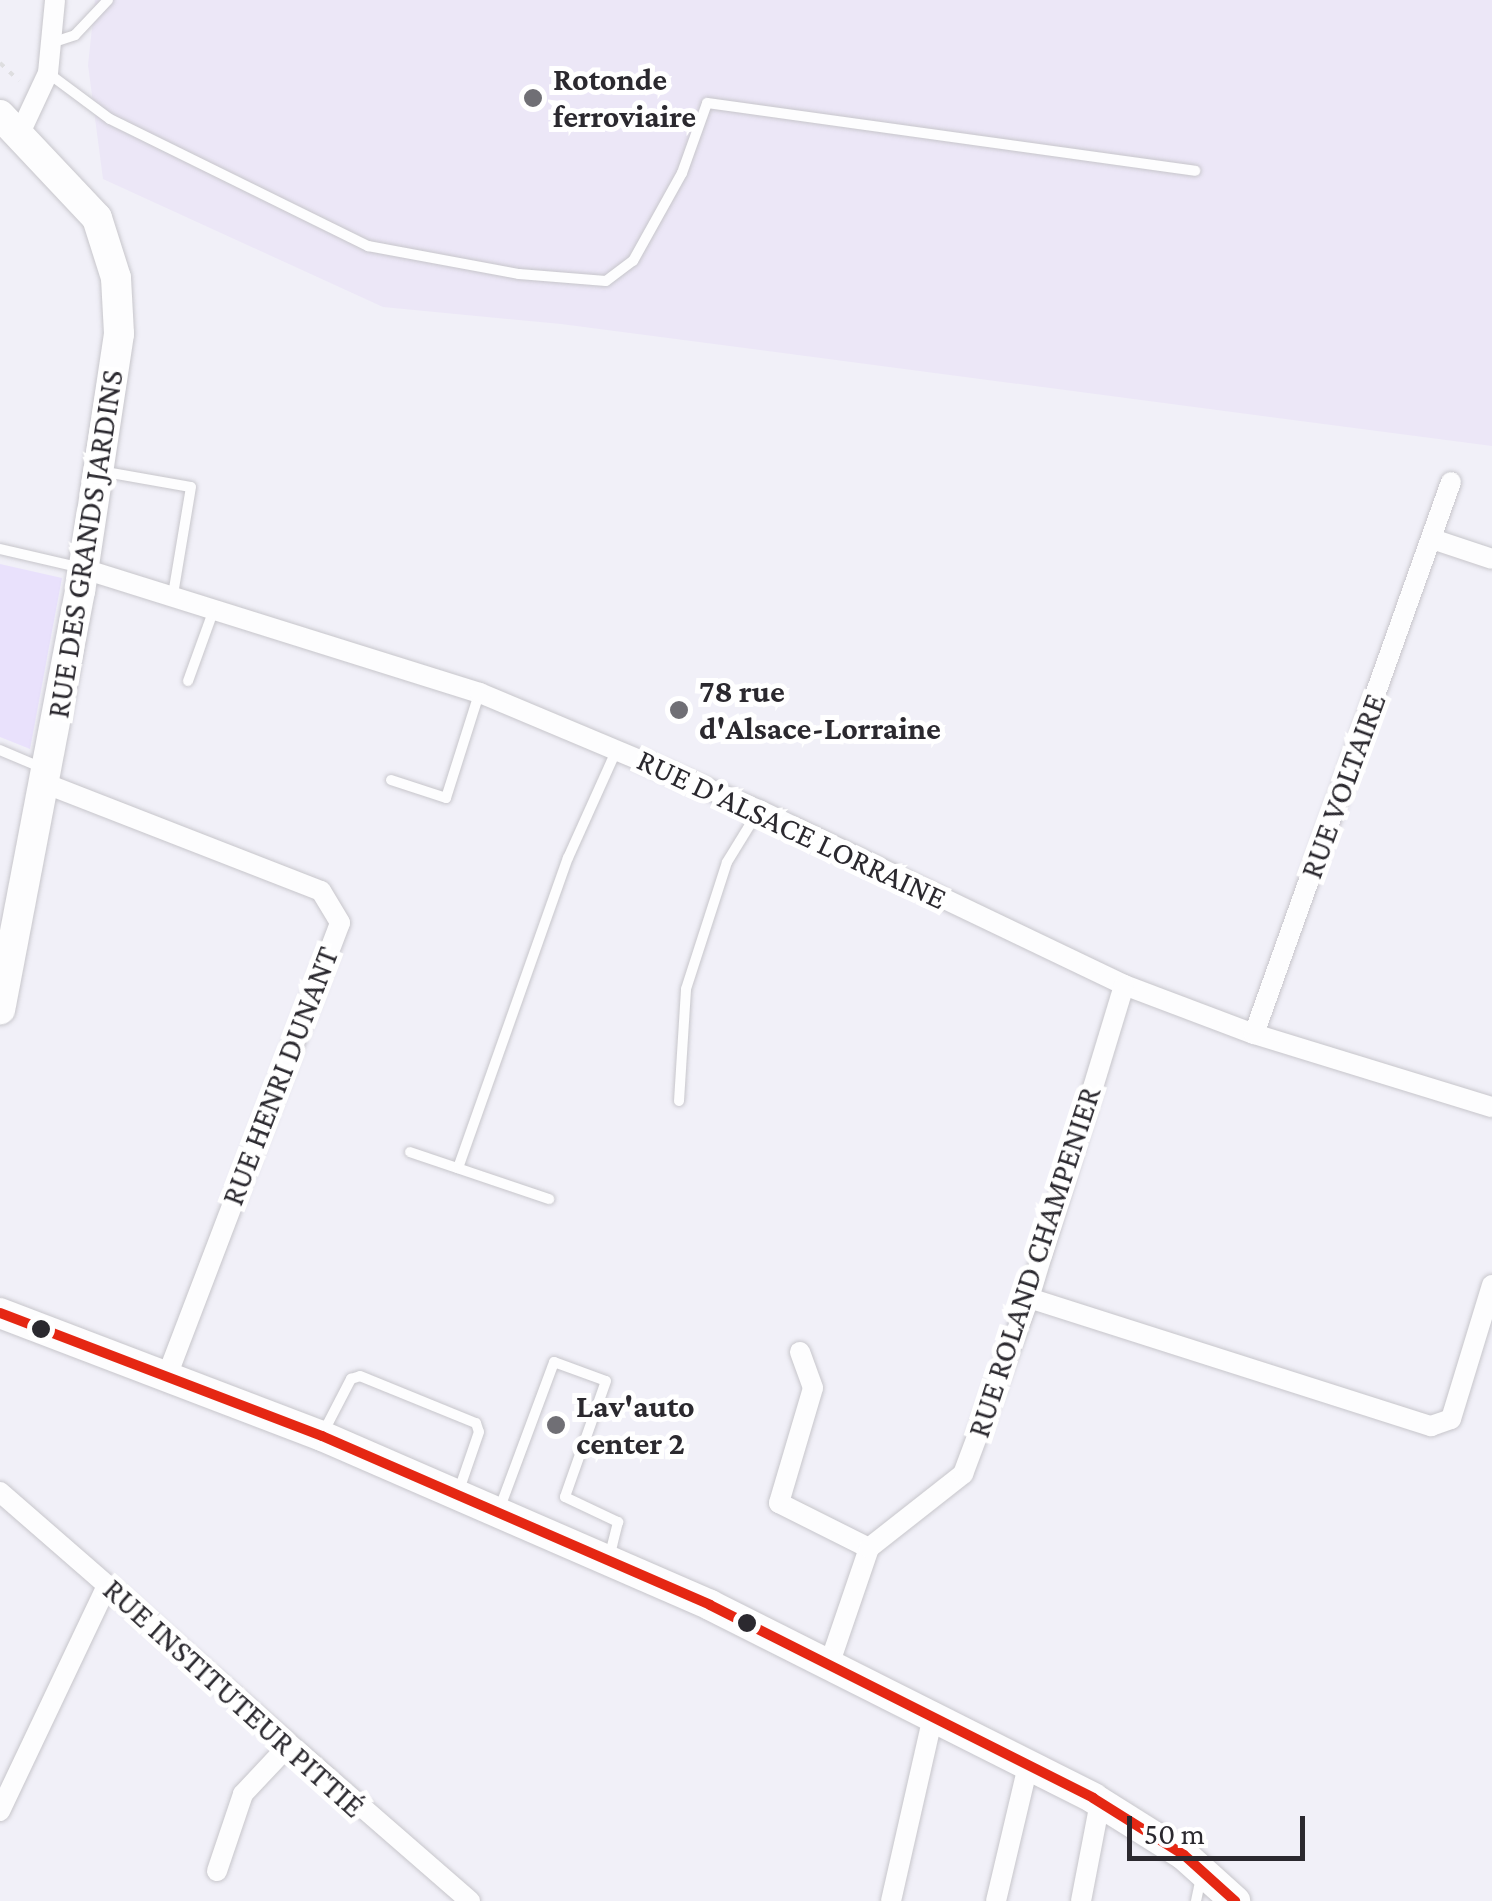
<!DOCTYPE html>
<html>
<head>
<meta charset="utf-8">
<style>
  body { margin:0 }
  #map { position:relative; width:1492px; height:1901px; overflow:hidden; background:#f1f0f8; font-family:"Crimson Pro",serif }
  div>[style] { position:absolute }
  .built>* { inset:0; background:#ece7f7 }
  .green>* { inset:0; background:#e9e1fc }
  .path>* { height:4px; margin-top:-2px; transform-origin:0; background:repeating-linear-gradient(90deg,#dedee0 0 5px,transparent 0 13px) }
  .roads { filter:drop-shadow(0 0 2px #c7c6cb) drop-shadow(0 0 2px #c7c6cb) }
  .lane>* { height:10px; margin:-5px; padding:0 5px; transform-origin:5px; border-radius:5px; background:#fdfdfe }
  .street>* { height:20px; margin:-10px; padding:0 10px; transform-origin:10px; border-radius:10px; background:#fdfdfe }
  .secondary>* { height:30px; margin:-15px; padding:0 15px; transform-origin:15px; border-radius:15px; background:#fdfdfe }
  .bus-1>* { height:10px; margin:-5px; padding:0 5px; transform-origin:5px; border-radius:5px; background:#e52713 }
  .dots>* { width:28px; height:28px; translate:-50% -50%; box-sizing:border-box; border:5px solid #fff; border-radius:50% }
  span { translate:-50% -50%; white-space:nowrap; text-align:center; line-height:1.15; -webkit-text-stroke:10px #fff; paint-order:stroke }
  .poi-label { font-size:32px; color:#2b292f; font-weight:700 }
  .left { translate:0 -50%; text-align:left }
  .street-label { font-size:32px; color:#2b292f }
  .scale { position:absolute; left:1127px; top:1816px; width:178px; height:45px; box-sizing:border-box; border:5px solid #2b292f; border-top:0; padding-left:12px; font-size:30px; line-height:35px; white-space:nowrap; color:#2b292f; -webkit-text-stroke:8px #fff; paint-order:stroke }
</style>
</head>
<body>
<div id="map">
  <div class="built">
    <div style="clip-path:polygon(95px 0,1492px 0,1492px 446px,561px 324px,383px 307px,103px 179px,88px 65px)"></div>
  </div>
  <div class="green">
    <div style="clip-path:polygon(0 564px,62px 578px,30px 749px,0 737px)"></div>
  </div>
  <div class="path">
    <div style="left:0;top:63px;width:26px;rotate:43deg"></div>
  </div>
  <div class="roads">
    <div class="lane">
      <div style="left:51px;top:43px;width:25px;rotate:-18deg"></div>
      <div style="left:75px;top:35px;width:48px;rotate:-46.7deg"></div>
      <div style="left:48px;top:73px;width:77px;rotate:36.6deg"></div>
      <div style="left:110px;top:119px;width:288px;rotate:26.2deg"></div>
      <div style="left:368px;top:246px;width:154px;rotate:10.5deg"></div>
      <div style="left:519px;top:274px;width:87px;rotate:4.6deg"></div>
      <div style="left:606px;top:281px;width:34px;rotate:-37deg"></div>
      <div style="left:633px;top:261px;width:101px;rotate:-60.9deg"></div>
      <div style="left:682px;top:173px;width:74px;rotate:-70.3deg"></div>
      <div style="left:707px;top:103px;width:493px;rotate:7.9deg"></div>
      <div style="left:100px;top:471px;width:92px;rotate:10deg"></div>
      <div style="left:191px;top:487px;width:109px;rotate:99.5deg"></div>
      <div style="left:0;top:549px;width:84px;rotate:13deg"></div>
      <div style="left:188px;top:681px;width:77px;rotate:-70.1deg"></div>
      <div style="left:0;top:750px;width:43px;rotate:23deg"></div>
      <div style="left:391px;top:780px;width:58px;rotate:18.1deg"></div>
      <div style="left:446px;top:798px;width:109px;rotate:-72.4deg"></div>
      <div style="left:679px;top:1101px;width:112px;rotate:-86.4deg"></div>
      <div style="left:686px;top:989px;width:133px;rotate:-72.1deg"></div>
      <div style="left:727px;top:862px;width:61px;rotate:-58.4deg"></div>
      <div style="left:410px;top:1152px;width:147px;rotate:18.7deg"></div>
      <div style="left:458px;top:1168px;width:329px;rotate:-70.5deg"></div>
      <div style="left:568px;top:858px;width:120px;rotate:-65.8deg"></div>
      <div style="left:324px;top:1431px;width:59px;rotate:-62.6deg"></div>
      <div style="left:351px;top:1379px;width:9px;rotate:-18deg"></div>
      <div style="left:360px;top:1376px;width:125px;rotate:22.1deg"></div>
      <div style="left:476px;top:1423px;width:9px;rotate:72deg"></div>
      <div style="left:479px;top:1432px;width:65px;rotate:109deg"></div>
      <div style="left:499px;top:1510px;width:158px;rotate:-69.6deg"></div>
      <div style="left:554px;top:1362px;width:55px;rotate:20.1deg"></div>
      <div style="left:606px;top:1381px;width:123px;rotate:109.5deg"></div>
      <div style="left:565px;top:1497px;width:59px;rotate:25.3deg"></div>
      <div style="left:618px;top:1522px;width:38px;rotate:104deg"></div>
      <div style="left:1196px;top:1901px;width:25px;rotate:-78deg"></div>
    </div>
    <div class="street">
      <div style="left:20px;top:133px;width:66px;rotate:-65deg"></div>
      <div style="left:48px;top:73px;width:73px;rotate:-84.5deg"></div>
      <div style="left:1432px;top:539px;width:63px;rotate:18.4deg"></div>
      <div style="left:84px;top:569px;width:415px;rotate:17.4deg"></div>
      <div style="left:480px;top:693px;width:303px;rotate:22.8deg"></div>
      <div style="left:759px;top:810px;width:405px;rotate:25.6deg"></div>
      <div style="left:1124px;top:985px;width:139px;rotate:20.7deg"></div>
      <div style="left:1254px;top:1034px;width:249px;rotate:17.1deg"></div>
      <div style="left:44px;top:783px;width:297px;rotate:21.3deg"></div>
      <div style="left:321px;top:891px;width:37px;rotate:59deg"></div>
      <div style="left:340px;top:923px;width:484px;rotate:110.9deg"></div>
      <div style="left:1254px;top:1034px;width:586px;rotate:-70.36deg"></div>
      <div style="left:1029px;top:1298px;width:422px;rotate:17.7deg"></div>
      <div style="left:1431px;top:1426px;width:21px;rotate:-19deg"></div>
      <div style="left:1451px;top:1419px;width:140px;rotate:-73deg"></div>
      <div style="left:800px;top:1352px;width:38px;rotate:70deg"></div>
      <div style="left:813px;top:1388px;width:120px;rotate:106.5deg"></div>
      <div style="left:779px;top:1503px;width:101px;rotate:26.6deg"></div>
      <div style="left:0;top:1492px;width:623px;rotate:41.03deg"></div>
      <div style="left:828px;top:1668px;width:127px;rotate:-71.1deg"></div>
      <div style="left:869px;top:1548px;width:120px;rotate:-38.2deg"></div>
      <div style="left:963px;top:1474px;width:188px;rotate:-69.4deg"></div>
      <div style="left:1029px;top:1298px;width:327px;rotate:-73.1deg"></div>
      <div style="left:0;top:1811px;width:249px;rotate:-64.6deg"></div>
      <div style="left:217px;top:1871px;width:81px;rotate:-71.3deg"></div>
      <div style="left:243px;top:1794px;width:66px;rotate:-46.8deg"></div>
      <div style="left:891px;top:1901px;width:186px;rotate:-77.2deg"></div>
      <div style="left:996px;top:1901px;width:139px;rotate:-76.7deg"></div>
      <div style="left:1081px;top:1901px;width:101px;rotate:-79.1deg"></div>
    </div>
    <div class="secondary">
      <div style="left:0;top:115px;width:141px;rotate:46.7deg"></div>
      <div style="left:97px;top:218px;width:63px;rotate:72.4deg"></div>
      <div style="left:116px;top:278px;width:56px;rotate:86.9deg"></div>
      <div style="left:119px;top:334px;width:260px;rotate:98.6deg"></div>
      <div style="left:80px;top:591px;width:426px;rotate:100.8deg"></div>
      <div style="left:0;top:1313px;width:345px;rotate:20.9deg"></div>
      <div style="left:322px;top:1436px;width:423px;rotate:23.5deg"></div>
      <div style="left:710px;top:1605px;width:429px;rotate:26.7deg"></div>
      <div style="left:1093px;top:1798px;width:107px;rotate:32.1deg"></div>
      <div style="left:1184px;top:1855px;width:69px;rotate:42deg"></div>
    </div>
  </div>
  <div class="bus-1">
    <div style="left:0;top:1313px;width:345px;rotate:20.9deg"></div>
    <div style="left:322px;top:1436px;width:423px;rotate:23.5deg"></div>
    <div style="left:710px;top:1605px;width:429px;rotate:26.7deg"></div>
    <div style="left:1093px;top:1798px;width:107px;rotate:32.1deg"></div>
    <div style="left:1184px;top:1855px;width:69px;rotate:42deg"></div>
  </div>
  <div class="dots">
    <div style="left:533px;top:98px;background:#706f75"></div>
    <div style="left:679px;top:710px;background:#706f75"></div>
    <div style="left:41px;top:1329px;background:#2b292f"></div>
    <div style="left:556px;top:1425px;background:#706f75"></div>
    <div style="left:747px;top:1623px;background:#2b292f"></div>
  </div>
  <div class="poi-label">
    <span class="left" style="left:553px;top:98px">Rotonde<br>ferroviaire</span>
    <span class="left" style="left:699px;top:710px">78 rue<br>d'Alsace-Lorraine</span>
    <span class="left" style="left:576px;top:1425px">Lav'auto<br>center 2</span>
  </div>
  <div class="street-label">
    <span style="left:85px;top:544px;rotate:-81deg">RUE DES GRANDS JARDINS</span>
    <span style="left:1343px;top:786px;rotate:-70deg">RUE VOLTAIRE</span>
    <span style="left:792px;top:829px;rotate:25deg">RUE D'ALSACE LORRAINE</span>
    <span style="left:280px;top:1076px;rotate:-69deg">RUE HENRI DUNANT</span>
    <span style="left:1034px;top:1262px;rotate:-72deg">RUE ROLAND CHAMPENIER</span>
    <span style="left:234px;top:1698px;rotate:42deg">RUE INSTITUTEUR PITTIÉ</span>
  </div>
  <div class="scale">50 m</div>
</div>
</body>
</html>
